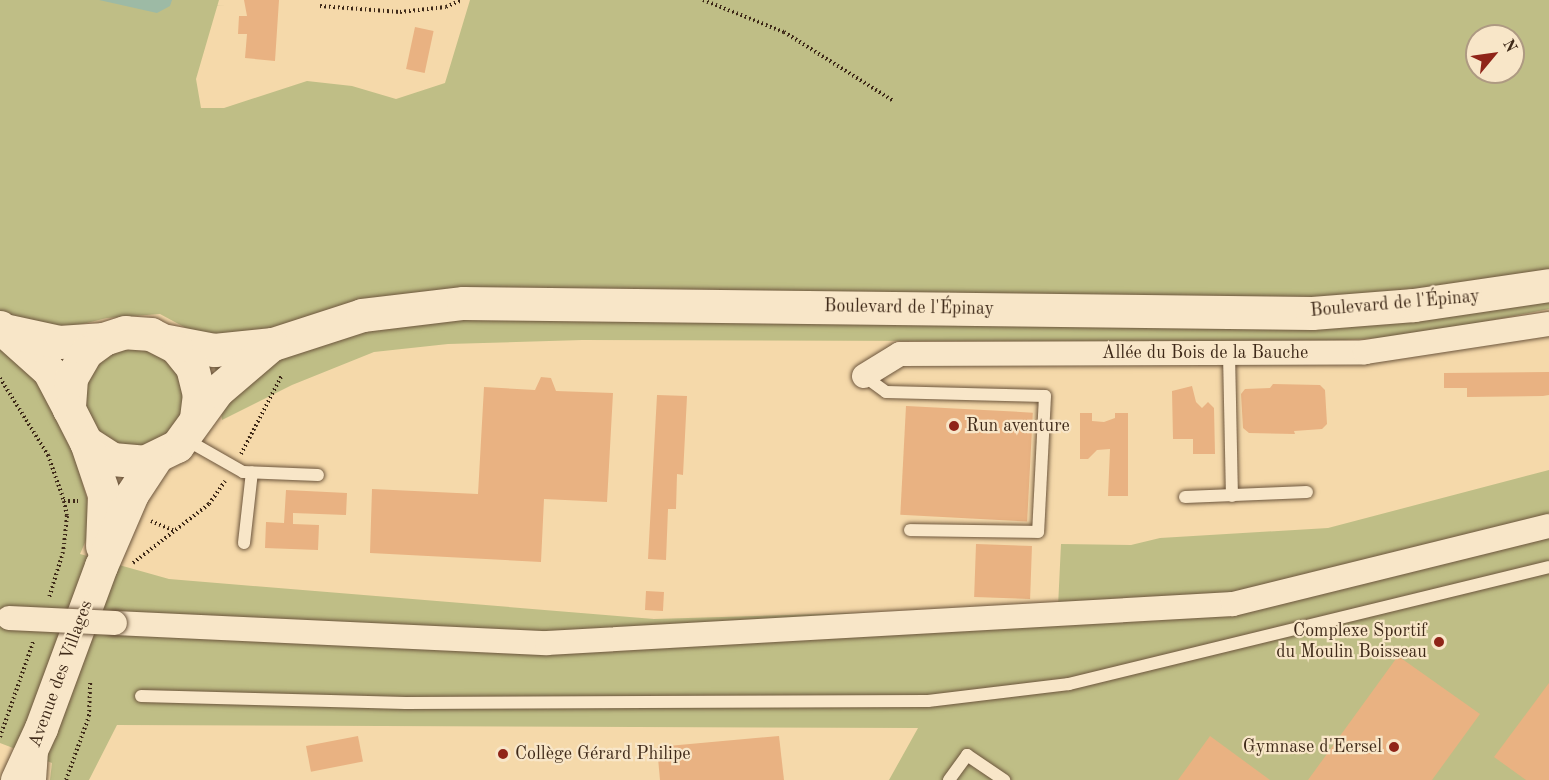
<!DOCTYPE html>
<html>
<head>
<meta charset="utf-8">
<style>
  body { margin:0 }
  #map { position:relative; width:1549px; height:780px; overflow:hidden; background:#f5d9aa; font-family:"Old Standard TT",serif }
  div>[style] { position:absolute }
  .green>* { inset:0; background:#bfbe86 }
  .round { border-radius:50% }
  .water>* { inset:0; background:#9dbaa5 }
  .building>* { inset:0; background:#e9b282; transform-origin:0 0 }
  .path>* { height:4px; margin-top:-2px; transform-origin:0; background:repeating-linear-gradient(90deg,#3e2918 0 1.5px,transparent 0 4.5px) }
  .roads { filter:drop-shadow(0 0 2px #6c553c) drop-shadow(0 0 2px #6c553c) }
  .lane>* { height:12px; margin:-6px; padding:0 6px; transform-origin:6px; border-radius:6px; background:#f8e6c8 }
  .street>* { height:24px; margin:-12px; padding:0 12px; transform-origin:12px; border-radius:12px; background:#f8e6c8 }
  .secondary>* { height:33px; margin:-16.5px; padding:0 16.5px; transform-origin:16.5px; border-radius:16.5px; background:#f8e6c8 }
  .bridges { filter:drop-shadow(0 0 2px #6c553c) drop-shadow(0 0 2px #6c553c) }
  .street-bridge>* { height:24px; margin:-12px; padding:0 12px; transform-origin:12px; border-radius:12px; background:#f8e6c8 }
  .dots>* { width:16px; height:16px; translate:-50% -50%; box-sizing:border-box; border:3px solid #f8e6c8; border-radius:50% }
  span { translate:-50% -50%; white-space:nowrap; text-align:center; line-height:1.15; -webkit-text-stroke:4.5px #f8e6c8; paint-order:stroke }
  .street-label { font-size:18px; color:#3e2918 }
  .poi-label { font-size:18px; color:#3e2918 }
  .left { translate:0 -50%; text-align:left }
  .right { translate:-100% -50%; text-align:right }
  .north { position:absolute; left:1465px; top:24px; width:60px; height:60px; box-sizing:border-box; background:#f8e6c8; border:2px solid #ae9a82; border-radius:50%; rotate:61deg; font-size:16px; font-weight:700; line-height:24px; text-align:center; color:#3e2918 }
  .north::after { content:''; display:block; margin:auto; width:21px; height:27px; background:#8f2418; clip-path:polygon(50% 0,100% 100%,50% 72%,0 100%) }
</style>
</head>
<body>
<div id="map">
  <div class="green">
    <div style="clip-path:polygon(evenodd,0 0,219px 0,196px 79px,201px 108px,224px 108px,307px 81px,352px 86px,396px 99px,445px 83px,470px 0,1549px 0,1549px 309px,1413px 336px,1309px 342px,582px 340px,448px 344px,374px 352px,292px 385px,222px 420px,215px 368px,199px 335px,160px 314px,107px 318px,66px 328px,44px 353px,94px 522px,80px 554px,169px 579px,654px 619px,1058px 607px,1061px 544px,1131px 545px,1160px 538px,1328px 528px,1549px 470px,1549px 780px,889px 780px,918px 728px,117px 725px,89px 780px,50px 780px,52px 763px,0 743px,0 0,1477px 36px,1513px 36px,1513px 72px,1477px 72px,1477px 36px)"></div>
    <div class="round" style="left:83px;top:345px;width:102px;height:102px"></div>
  </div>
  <div class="water">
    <div style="clip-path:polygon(99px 0,172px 0,170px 6px,157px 13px)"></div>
  </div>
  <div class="building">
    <div style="clip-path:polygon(244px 0,279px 0,275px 61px,245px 58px,247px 34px,238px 34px,239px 16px,247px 16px)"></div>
    <div style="left:415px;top:27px;width:19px;height:43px;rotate:12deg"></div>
    <div style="clip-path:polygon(1549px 372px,1549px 395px,1543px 396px,1467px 397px,1467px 388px,1444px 388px,1444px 373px)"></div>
    <div style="clip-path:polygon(541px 377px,551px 378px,556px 391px,613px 393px,607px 502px,544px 499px,541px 562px,370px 553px,372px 489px,478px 494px,484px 387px,535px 390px)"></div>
    <div style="clip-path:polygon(1273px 384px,1320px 385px,1325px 390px,1327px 424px,1322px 429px,1294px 431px,1295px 434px,1249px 433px,1243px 428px,1241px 394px,1245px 389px,1270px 388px)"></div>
    <div style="clip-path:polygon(1192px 386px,1196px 402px,1202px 408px,1208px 402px,1214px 408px,1215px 454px,1193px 454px,1193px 439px,1173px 439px,1172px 391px)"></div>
    <div style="clip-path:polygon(657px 395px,687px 396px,683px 475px,677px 474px,676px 509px,668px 509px,666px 560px,648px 559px)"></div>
    <div style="left:906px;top:406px;width:127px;height:109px;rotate:3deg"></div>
    <div style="clip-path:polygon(1080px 413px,1092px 413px,1092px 421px,1104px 422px,1115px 418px,1115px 413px,1128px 413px,1128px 496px,1108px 496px,1110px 449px,1097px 450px,1088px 459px,1080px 459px)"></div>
    <div style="clip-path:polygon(286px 490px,347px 493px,346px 515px,293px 513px,293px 524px,319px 525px,318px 550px,265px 548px,266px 522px,284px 523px)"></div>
    <div style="left:976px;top:544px;width:56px;height:53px;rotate:2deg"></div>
    <div style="left:646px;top:591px;width:18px;height:19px;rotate:3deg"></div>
    <div style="clip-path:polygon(1398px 656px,1480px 714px,1432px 780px,1308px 780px)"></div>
    <div style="clip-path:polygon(1549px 683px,1549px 780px,1526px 780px,1494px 757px)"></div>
    <div style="left:358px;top:736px;width:26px;height:53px;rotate:79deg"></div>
    <div style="clip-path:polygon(779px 736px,784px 780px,660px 780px,657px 747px)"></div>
    <div style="clip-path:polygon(1210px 736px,1270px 780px,1178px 780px)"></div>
  </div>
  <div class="path">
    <div style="left:703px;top:0;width:87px;rotate:21.6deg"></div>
    <div style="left:784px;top:32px;width:128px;rotate:32.2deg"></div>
    <div style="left:320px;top:6px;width:80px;rotate:4.3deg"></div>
    <div style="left:400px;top:12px;width:46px;rotate:-6.2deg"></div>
    <div style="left:446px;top:7px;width:17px;rotate:-24deg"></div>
    <div style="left:0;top:378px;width:91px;rotate:58.1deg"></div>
    <div style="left:48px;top:455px;width:49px;rotate:70.8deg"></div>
    <div style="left:64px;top:501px;width:15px;rotate:79deg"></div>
    <div style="left:67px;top:516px;width:36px;rotate:96deg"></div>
    <div style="left:63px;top:552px;width:48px;rotate:106.9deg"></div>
    <div style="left:241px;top:454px;width:89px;rotate:-62.6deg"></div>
    <div style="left:64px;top:501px;width:14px"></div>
    <div style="left:151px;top:521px;width:25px;rotate:23deg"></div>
    <div style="left:133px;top:563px;width:96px;rotate:-37.8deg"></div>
    <div style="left:209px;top:504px;width:28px;rotate:-55deg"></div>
    <div style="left:0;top:737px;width:101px;rotate:-70.8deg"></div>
    <div style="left:66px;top:780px;width:68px;rotate:-70.2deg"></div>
    <div style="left:89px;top:716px;width:35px;rotate:-88deg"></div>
  </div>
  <div class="roads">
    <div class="lane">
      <div style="left:1229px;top:354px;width:142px;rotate:88.8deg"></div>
      <div style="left:864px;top:376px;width:27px;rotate:36deg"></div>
      <div style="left:886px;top:392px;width:159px;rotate:1.4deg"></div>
      <div style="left:1045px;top:396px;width:136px;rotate:92.9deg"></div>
      <div style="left:1038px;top:532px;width:128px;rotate:-179.1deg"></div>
      <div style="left:185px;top:439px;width:67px;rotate:29.6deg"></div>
      <div style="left:243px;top:472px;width:75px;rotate:2.3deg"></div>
      <div style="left:1185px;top:497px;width:122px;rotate:-2.3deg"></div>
      <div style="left:244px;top:543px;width:71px;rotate:-83.6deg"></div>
      <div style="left:141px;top:696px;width:265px;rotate:1.5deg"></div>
      <div style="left:406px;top:703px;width:522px;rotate:-0.22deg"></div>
      <div style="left:928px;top:701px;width:142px;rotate:-6.9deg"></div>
      <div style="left:1069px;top:684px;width:494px;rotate:-13.7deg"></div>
      <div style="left:40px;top:780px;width:29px;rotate:-86deg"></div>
      <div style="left:949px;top:780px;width:31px;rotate:-54deg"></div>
      <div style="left:967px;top:755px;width:45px;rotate:34deg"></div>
    </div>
    <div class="street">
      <div style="left:864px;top:376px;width:42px;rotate:-31.4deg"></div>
      <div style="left:900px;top:354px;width:465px;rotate:-0.2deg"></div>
      <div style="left:1365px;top:352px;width:186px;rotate:-8.7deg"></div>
      <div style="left:115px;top:623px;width:432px;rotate:2.7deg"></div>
      <div style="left:547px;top:643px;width:687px;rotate:-3.25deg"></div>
      <div style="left:1233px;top:604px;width:325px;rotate:-13.9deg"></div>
    </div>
    <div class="secondary">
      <div style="left:0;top:327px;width:66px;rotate:41.9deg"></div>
      <div style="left:49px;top:371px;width:43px;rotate:62.2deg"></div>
      <div style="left:8px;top:331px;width:52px;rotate:12.2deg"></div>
      <div style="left:59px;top:342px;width:45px;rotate:-3.8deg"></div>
      <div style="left:167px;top:341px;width:48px;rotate:10.8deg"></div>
      <div style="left:214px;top:350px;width:59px;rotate:-5.8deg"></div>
      <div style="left:273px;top:344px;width:94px;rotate:-18deg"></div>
      <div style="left:362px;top:315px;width:102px;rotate:-6.8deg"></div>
      <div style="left:463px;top:303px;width:849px;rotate:0.67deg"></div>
      <div style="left:1312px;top:313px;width:102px;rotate:-4.5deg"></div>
      <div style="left:1414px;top:305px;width:136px;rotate:-8.4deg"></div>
      <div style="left:196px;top:418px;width:23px;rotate:-83deg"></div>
      <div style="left:199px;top:395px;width:29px;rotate:-104deg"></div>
      <div style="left:192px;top:367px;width:26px;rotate:-129deg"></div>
      <div style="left:176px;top:347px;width:28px;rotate:-153deg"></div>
      <div style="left:151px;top:334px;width:26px;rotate:-176deg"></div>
      <div style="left:125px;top:332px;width:22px;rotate:162deg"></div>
      <div style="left:104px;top:339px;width:22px;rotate:144deg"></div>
      <div style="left:86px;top:352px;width:30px;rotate:120deg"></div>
      <div style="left:71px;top:378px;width:31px;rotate:94deg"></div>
      <div style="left:69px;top:409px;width:37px;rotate:63deg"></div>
      <div style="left:86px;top:442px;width:31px;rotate:33deg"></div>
      <div style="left:112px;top:459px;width:32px;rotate:5deg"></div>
      <div style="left:144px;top:462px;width:37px;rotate:-26deg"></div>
      <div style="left:177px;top:446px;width:68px;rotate:-54deg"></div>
      <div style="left:217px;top:391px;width:72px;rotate:-40.5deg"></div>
      <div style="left:86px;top:442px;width:56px;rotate:71.2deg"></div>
      <div style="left:104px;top:495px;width:51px;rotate:92.2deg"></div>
      <div style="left:17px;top:780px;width:57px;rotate:-65.2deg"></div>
      <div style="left:41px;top:728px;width:173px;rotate:-69.7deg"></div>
      <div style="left:101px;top:566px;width:78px;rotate:-66.7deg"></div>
      <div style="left:132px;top:494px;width:42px;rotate:-56.7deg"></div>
    </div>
  </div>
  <div class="bridges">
    <div class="street-bridge">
      <div style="left:9px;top:618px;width:106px;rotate:2.7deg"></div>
    </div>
  </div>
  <div class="dots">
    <div style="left:954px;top:426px;background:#8f2418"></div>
    <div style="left:1439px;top:642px;background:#8f2418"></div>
    <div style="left:1394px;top:747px;background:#8f2418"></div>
    <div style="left:503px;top:754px;background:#8f2418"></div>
  </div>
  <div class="street-label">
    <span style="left:1395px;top:304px;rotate:-5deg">Boulevard de l'Épinay</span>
    <span style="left:909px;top:308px;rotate:1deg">Boulevard de l'Épinay</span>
    <span style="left:1205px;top:353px">Allée du Bois de la Bauche</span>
    <span style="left:61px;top:674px;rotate:-70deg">Avenue des Villages</span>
  </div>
  <div class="poi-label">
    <span class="left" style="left:966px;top:426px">Run aventure</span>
    <span class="right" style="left:1427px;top:642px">Complexe Sportif<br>du Moulin Boisseau</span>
    <span class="right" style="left:1382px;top:747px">Gymnase d'Eersel</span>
    <span class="left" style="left:515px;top:754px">Collège Gérard Philipe</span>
  </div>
  <div class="north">N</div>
</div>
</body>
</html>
